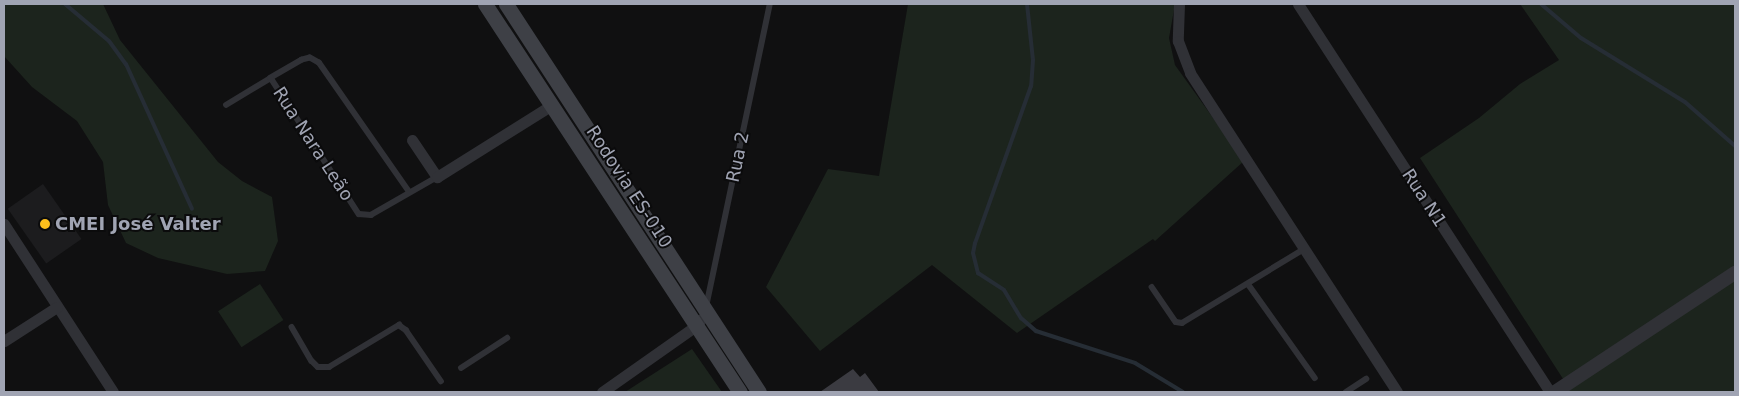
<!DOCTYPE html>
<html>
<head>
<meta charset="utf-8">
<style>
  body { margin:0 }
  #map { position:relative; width:1739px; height:396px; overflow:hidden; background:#101011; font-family:"DejaVu Sans",sans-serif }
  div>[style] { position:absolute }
  .built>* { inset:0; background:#1c1c1e; transform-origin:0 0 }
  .green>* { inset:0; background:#1c241d; transform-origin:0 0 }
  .shadow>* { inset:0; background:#0007 }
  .stream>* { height:4px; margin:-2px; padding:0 2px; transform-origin:2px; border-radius:2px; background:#262d35 }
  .building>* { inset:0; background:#3b3b41 }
  .service>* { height:5.5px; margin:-2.75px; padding:0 2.75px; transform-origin:2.75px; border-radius:2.75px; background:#303136 }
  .minor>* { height:11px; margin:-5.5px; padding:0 5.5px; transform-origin:5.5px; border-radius:5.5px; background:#303136 }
  .tertiary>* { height:14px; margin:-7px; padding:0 7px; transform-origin:7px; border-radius:7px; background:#303136 }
  .secondary>* { height:15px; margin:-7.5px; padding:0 7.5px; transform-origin:7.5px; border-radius:7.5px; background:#3e4046 }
  .dots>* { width:14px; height:14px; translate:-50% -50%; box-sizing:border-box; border:2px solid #0b0b0c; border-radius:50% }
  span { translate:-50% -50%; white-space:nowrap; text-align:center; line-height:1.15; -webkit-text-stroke:4px #0b0b0c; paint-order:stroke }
  .street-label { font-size:18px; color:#a0a4b3 }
  .poi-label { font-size:18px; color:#a0a4b3; font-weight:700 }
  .left { translate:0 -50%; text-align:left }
  .frame { position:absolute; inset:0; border:5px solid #a0a4b3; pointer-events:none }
</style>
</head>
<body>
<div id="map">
  <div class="built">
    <div style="left:43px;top:184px;width:67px;height:43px;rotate:55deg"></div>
  </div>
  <div class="green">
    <div style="clip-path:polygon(4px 4px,103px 4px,120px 40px,218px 162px,242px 181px,272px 197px,278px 241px,265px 271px,227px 274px,158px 258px,126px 243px,108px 205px,103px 162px,77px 121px,32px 87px,4px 56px)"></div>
    <div style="clip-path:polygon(908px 4px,1175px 4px,1169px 38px,1175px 65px,1244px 161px,1155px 241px,1153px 239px,1017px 333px,932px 265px,820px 351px,766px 287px,828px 169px,879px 176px)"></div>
    <div style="clip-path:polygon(1520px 4px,1735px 4px,1735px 392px,1559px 392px,1567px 385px,1420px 158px,1479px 118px,1520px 84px,1559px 60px)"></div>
    <div style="left:260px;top:284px;width:43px;height:50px;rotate:57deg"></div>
    <div style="clip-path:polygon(692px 349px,722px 392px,625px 392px)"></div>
  </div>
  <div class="shadow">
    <div style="clip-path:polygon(853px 371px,860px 379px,865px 375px,878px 392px,822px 392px)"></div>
  </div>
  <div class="stream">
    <div style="left:65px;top:4px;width:57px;rotate:40.1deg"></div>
    <div style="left:109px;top:41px;width:29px;rotate:54deg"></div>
    <div style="left:126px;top:64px;width:159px;rotate:65.5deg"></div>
    <div style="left:1027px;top:4px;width:56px;rotate:83.9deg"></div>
    <div style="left:1033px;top:60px;width:26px;rotate:94deg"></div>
    <div style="left:1031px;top:86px;width:167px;rotate:109.6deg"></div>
    <div style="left:975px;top:243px;width:10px;rotate:101deg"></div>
    <div style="left:973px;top:253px;width:21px;rotate:76deg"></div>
    <div style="left:978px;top:273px;width:31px;rotate:33deg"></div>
    <div style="left:1004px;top:290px;width:33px;rotate:59deg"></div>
    <div style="left:1021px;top:318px;width:20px;rotate:41deg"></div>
    <div style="left:1036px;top:331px;width:104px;rotate:17.9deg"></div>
    <div style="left:1135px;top:363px;width:56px;rotate:31.1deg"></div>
    <div style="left:1541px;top:4px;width:52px;rotate:40.4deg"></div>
    <div style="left:1581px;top:38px;width:122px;rotate:31.6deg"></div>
    <div style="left:1685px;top:102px;width:67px;rotate:41.3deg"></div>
  </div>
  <div class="building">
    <div style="clip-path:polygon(853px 369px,860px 377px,865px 373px,879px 392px,820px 392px)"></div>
  </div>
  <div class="service">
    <div style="left:226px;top:105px;width:52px;rotate:-31deg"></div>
    <div style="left:409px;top:192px;width:157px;rotate:-124.9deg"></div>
    <div style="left:319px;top:63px;width:10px;rotate:-151deg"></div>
    <div style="left:310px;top:58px;width:8px;rotate:166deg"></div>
    <div style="left:302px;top:60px;width:36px;rotate:150deg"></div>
    <div style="left:271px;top:78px;width:162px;rotate:57.1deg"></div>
    <div style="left:359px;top:214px;width:12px;rotate:5deg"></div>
    <div style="left:371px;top:215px;width:76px;rotate:-29.9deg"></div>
    <div style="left:1249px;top:285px;width:114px;rotate:54.6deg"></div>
    <div style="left:1152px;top:287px;width:42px;rotate:55.6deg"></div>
    <div style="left:1176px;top:322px;width:6px;rotate:9deg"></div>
    <div style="left:1182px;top:323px;width:143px;rotate:-31.2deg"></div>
    <div style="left:706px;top:307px;width:310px;rotate:-78.1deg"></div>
    <div style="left:292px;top:327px;width:39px;rotate:60deg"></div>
    <div style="left:312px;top:361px;width:8px;rotate:45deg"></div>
    <div style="left:318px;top:367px;width:11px"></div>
    <div style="left:329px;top:367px;width:82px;rotate:-31deg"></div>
    <div style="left:399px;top:325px;width:9px;rotate:36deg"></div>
    <div style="left:406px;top:330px;width:62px;rotate:55.5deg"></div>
    <div style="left:461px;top:368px;width:55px;rotate:-33.1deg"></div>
    <div style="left:1346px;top:392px;width:24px;rotate:-33deg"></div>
  </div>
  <div class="minor">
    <div style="left:1179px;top:4px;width:37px;rotate:92deg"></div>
    <div style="left:1178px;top:41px;width:34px;rotate:69deg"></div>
    <div style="left:1190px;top:73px;width:380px;rotate:57deg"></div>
    <div style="left:1298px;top:4px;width:463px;rotate:57deg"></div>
    <div style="left:412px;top:140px;width:45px;rotate:56deg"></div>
    <div style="left:437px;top:177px;width:136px;rotate:-32.1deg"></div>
    <div style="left:4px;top:224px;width:200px;rotate:57deg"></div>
    <div style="left:4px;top:341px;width:63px;rotate:-32.7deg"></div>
    <div style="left:602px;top:392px;width:116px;rotate:-35.2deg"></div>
    <div style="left:697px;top:325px;width:7px;rotate:-56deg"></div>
  </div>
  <div class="tertiary">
    <div style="left:1555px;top:392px;width:216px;rotate:-33.5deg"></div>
  </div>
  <div class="secondary">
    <div style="left:485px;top:4px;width:464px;rotate:56.7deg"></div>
    <div style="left:506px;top:4px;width:463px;rotate:56.9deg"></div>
  </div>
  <div class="dots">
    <div style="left:45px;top:224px;background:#fdbf1c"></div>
  </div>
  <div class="street-label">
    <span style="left:313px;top:144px;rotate:57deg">Rua Nara Leão</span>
    <span style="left:738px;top:157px;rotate:-78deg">Rua 2</span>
    <span style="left:629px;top:187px;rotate:57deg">Rodovia ES-010</span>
    <span style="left:1424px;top:198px;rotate:57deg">Rua N1</span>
  </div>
  <div class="poi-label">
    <span class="left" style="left:55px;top:224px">CMEI José Valter</span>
  </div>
  <div class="frame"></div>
</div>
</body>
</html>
